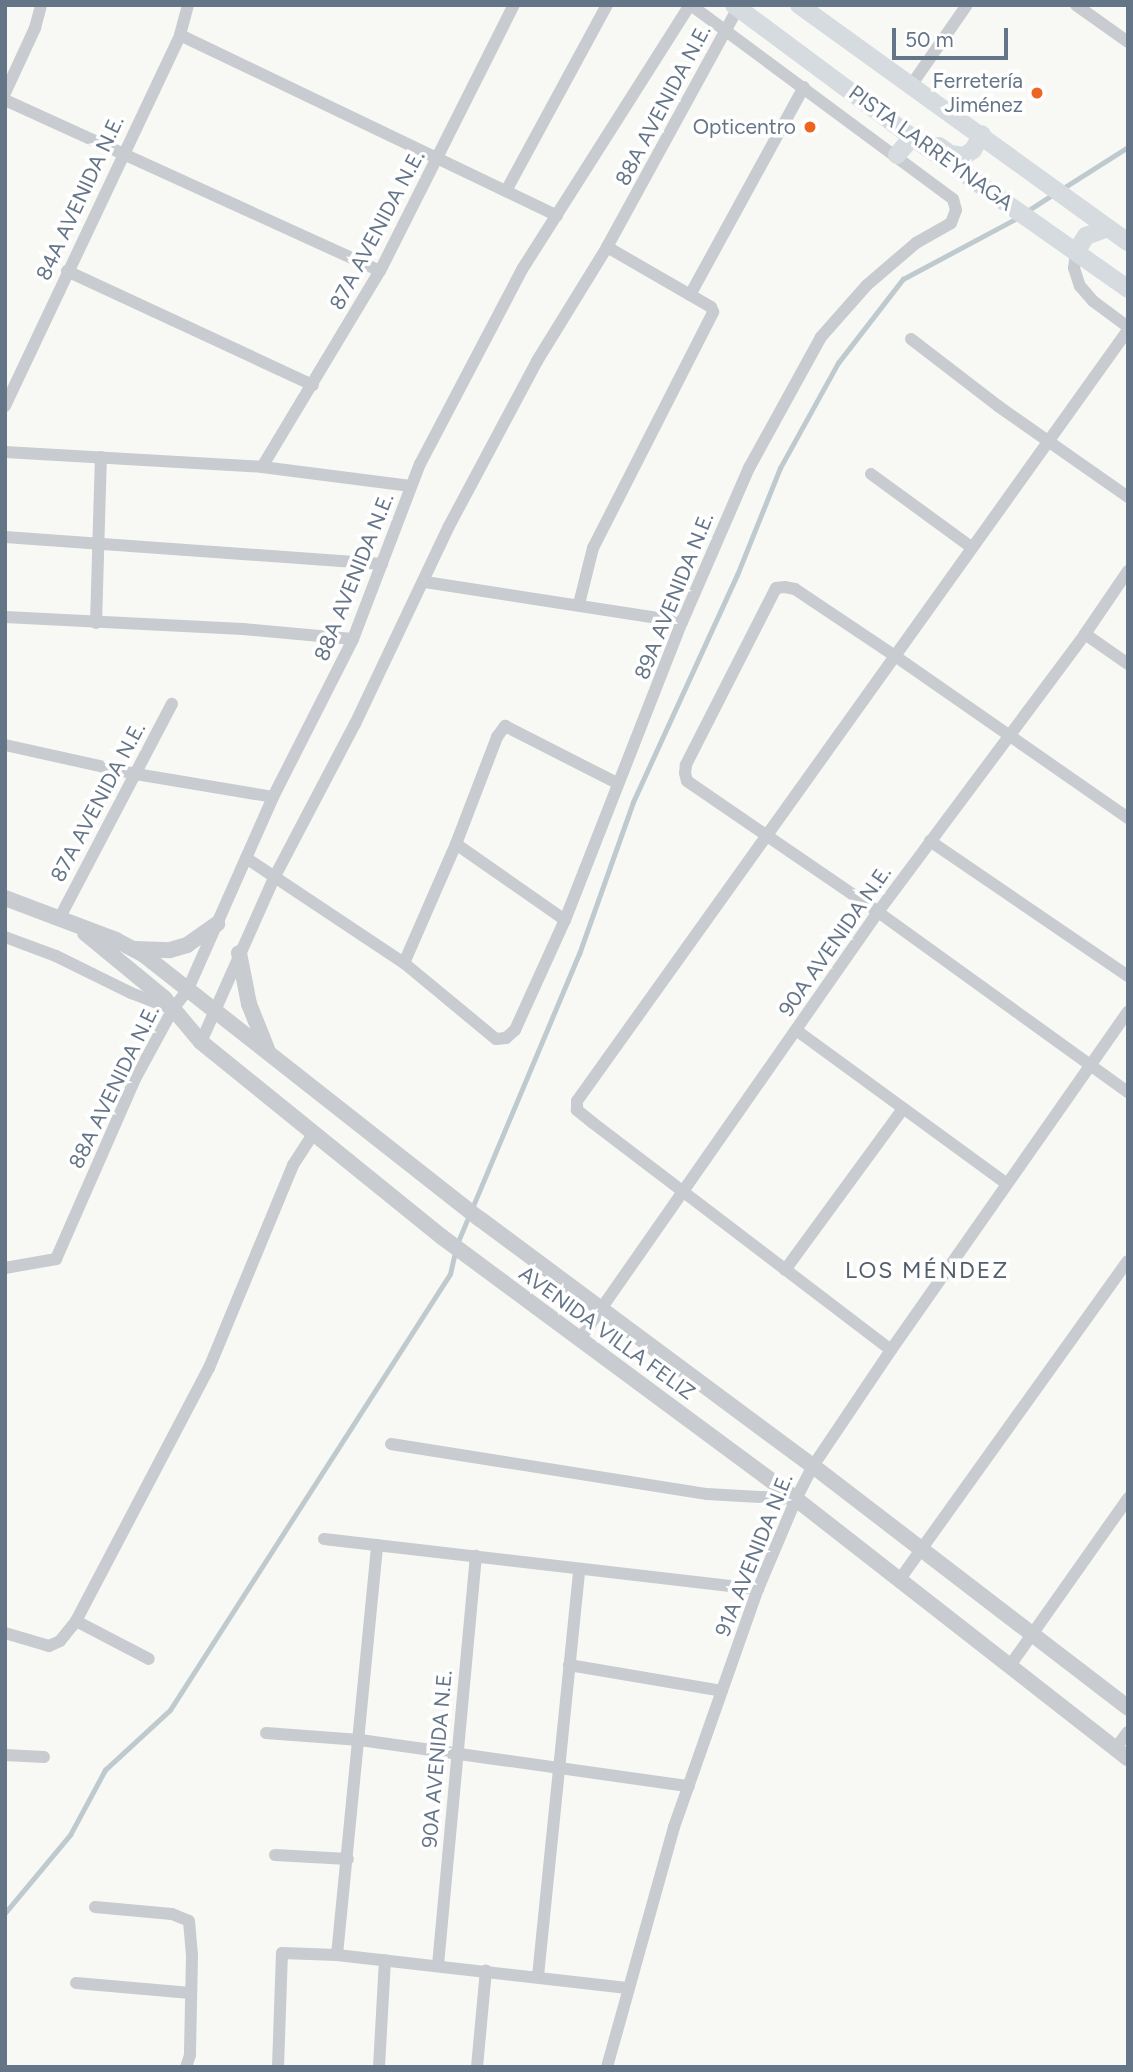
<!DOCTYPE html>
<html>
<head>
<meta charset="utf-8">
<style>
  body { margin:0 }
  #map { position:relative; width:1133px; height:2072px; overflow:hidden; background:#f8f8f5; font-family:Figtree,sans-serif }
  div>[style] { position:absolute }
  .stream>* { height:4.5px; margin:-2.25px; padding:0 2.25px; transform-origin:2.25px; border-radius:2.25px; background:#bfcacf }
  .minor>* { height:12px; margin:-6px; padding:0 6px; transform-origin:6px; border-radius:6px; background:#c8cbcf }
  .tertiary>* { height:16px; margin:-8px; padding:0 8px; transform-origin:8px; border-radius:8px; background:#c8cbcf }
  .secondary>* { height:18px; margin:-9px; padding:0 9px; transform-origin:9px; border-radius:9px; background:#d6dbe0 }
  .dots>* { width:19px; height:19px; translate:-50% -50%; box-sizing:border-box; border:4px solid #fff; border-radius:50% }
  span { translate:-50% -50%; white-space:nowrap; text-align:center; line-height:1.15; -webkit-text-stroke:7px #fff; paint-order:stroke }
  .poi-label { font-size:21px; color:#657588 }
  .right { translate:-100% -50%; text-align:right }
  .street-label { font-size:21px; color:#657588 }
  .neighbourhood-label { font-size:23px; color:#545f6c; letter-spacing:2px }
  .frame { position:absolute; inset:0; border:7px solid #657588; pointer-events:none }
  .scale { position:absolute; left:892px; top:28px; width:116px; height:32px; box-sizing:border-box; border:4px solid #657588; border-top:0; padding-left:9px; font-size:21px; line-height:24px; white-space:nowrap; color:#657588; -webkit-text-stroke:5px #fff; paint-order:stroke }
</style>
</head>
<body>
<div id="map">
  <div class="stream">
    <div style="left:1062px;top:189px;width:78px;rotate:-32.5deg"></div>
    <div style="left:1026px;top:212px;width:33px;rotate:-33deg"></div>
    <div style="left:457px;top:1244px;width:315px;rotate:-67.2deg"></div>
    <div style="left:579px;top:954px;width:161px;rotate:-70.4deg"></div>
    <div style="left:633px;top:802px;width:250px;rotate:-65.4deg"></div>
    <div style="left:737px;top:575px;width:115px;rotate:-68.1deg"></div>
    <div style="left:780px;top:468px;width:120px;rotate:-61.1deg"></div>
    <div style="left:838px;top:363px;width:106px;rotate:-52.3deg"></div>
    <div style="left:903px;top:279px;width:132px;rotate:-28.1deg"></div>
    <div style="left:5px;top:1913px;width:102px;rotate:-50.2deg"></div>
    <div style="left:70px;top:1835px;width:74px;rotate:-61.7deg"></div>
    <div style="left:105px;top:1770px;width:88px;rotate:-42.7deg"></div>
    <div style="left:170px;top:1710px;width:518px;rotate:-57.29deg"></div>
    <div style="left:450px;top:1274px;width:23px;rotate:-77deg"></div>
  </div>
  <div class="minor">
    <div style="left:1076px;top:5px;width:64px;rotate:35.4deg"></div>
    <div style="left:180px;top:35px;width:418px;rotate:25.6deg"></div>
    <div style="left:912px;top:84px;width:96px;rotate:-55.2deg"></div>
    <div style="left:5px;top:93px;width:72px;rotate:-65.2deg"></div>
    <div style="left:35px;top:28px;width:24px;rotate:-75deg"></div>
    <div style="left:5px;top:100px;width:412px;rotate:24.5deg"></div>
    <div style="left:506px;top:191px;width:212px;rotate:-61.5deg"></div>
    <div style="left:1076px;top:252px;width:16px;rotate:97deg"></div>
    <div style="left:1074px;top:268px;width:19px;rotate:72deg"></div>
    <div style="left:1080px;top:286px;width:20px;rotate:49deg"></div>
    <div style="left:1093px;top:301px;width:44px;rotate:36.6deg"></div>
    <div style="left:67px;top:271px;width:271px;rotate:24.9deg"></div>
    <div style="left:690px;top:295px;width:237px;rotate:-61.3deg"></div>
    <div style="left:911px;top:339px;width:110px;rotate:37.6deg"></div>
    <div style="left:998px;top:406px;width:159px;rotate:35deg"></div>
    <div style="left:5px;top:406px;width:410px;rotate:-64.7deg"></div>
    <div style="left:180px;top:35px;width:31px;rotate:-75deg"></div>
    <div style="left:5px;top:452px;width:257px;rotate:3.3deg"></div>
    <div style="left:262px;top:467px;width:150px;rotate:7.3deg"></div>
    <div style="left:262px;top:467px;width:229px;rotate:-59deg"></div>
    <div style="left:380px;top:271px;width:298px;rotate:-63.3deg"></div>
    <div style="left:871px;top:474px;width:124px;rotate:36.1deg"></div>
    <div style="left:5px;top:537px;width:378px;rotate:4.1deg"></div>
    <div style="left:425px;top:582px;width:260px;rotate:8.8deg"></div>
    <div style="left:579px;top:604px;width:58px;rotate:-76deg"></div>
    <div style="left:593px;top:548px;width:265px;rotate:-63deg"></div>
    <div style="left:713px;top:312px;width:5px;rotate:-112deg"></div>
    <div style="left:711px;top:307px;width:120px;rotate:-150deg"></div>
    <div style="left:5px;top:617px;width:238px;rotate:2.9deg"></div>
    <div style="left:243px;top:629px;width:110px;rotate:5.2deg"></div>
    <div style="left:96px;top:623px;width:166px;rotate:-88.3deg"></div>
    <div style="left:1085px;top:634px;width:52px;rotate:34.9deg"></div>
    <div style="left:5px;top:745px;width:134px;rotate:12.5deg"></div>
    <div style="left:136px;top:774px;width:139px;rotate:9.5deg"></div>
    <div style="left:1128px;top:818px;width:284px;rotate:-145.2deg"></div>
    <div style="left:895px;top:656px;width:120px;rotate:-146.2deg"></div>
    <div style="left:795px;top:589px;width:10px;rotate:-169deg"></div>
    <div style="left:785px;top:587px;width:9px;rotate:174deg"></div>
    <div style="left:776px;top:588px;width:199px;rotate:117deg"></div>
    <div style="left:686px;top:765px;width:8px;rotate:97deg"></div>
    <div style="left:685px;top:773px;width:8px;rotate:76deg"></div>
    <div style="left:687px;top:781px;width:232px;rotate:34.4deg"></div>
    <div style="left:878px;top:912px;width:308px;rotate:35.8deg"></div>
    <div style="left:930px;top:841px;width:240px;rotate:34.3deg"></div>
    <div style="left:456px;top:844px;width:133px;rotate:34.9deg"></div>
    <div style="left:246px;top:858px;width:190px;rotate:33.6deg"></div>
    <div style="left:404px;top:963px;width:119px;rotate:39.6deg"></div>
    <div style="left:496px;top:1039px;width:10px;rotate:-6deg"></div>
    <div style="left:506px;top:1038px;width:12px;rotate:-42deg"></div>
    <div style="left:515px;top:1030px;width:121px;rotate:-65.6deg"></div>
    <div style="left:565px;top:920px;width:320px;rotate:-68.6deg"></div>
    <div style="left:682px;top:622px;width:168px;rotate:-66.5deg"></div>
    <div style="left:749px;top:468px;width:149px;rotate:-61.2deg"></div>
    <div style="left:821px;top:337px;width:69px;rotate:-48.5deg"></div>
    <div style="left:867px;top:285px;width:65px;rotate:-40.6deg"></div>
    <div style="left:916px;top:243px;width:40px;rotate:-29.7deg"></div>
    <div style="left:951px;top:223px;width:14px;rotate:-69deg"></div>
    <div style="left:956px;top:210px;width:11px;rotate:-105deg"></div>
    <div style="left:953px;top:199px;width:326px;rotate:-143.5deg"></div>
    <div style="left:59px;top:919px;width:243px;rotate:-62.3deg"></div>
    <div style="left:5px;top:937px;width:54px;rotate:20.4deg"></div>
    <div style="left:56px;top:956px;width:84px;rotate:26.3deg"></div>
    <div style="left:131px;top:993px;width:45px;rotate:20.9deg"></div>
    <div style="left:404px;top:963px;width:130px;rotate:-66.4deg"></div>
    <div style="left:456px;top:844px;width:115px;rotate:-69deg"></div>
    <div style="left:497px;top:737px;width:14px;rotate:-54deg"></div>
    <div style="left:505px;top:726px;width:126px;rotate:27deg"></div>
    <div style="left:796px;top:1030px;width:261px;rotate:36.1deg"></div>
    <div style="left:201px;top:1042px;width:180px;rotate:-66deg"></div>
    <div style="left:274px;top:878px;width:174px;rotate:-62.3deg"></div>
    <div style="left:355px;top:724px;width:219px;rotate:-64.6deg"></div>
    <div style="left:449px;top:526px;width:187px;rotate:-61.9deg"></div>
    <div style="left:537px;top:361px;width:134px;rotate:-58.4deg"></div>
    <div style="left:607px;top:247px;width:273px;rotate:-61.3deg"></div>
    <div style="left:5px;top:1268px;width:52px;rotate:-10deg"></div>
    <div style="left:56px;top:1259px;width:197px;rotate:-66.3deg"></div>
    <div style="left:135px;top:1079px;width:80px;rotate:-61.5deg"></div>
    <div style="left:173px;top:1009px;width:25px;rotate:-53deg"></div>
    <div style="left:188px;top:989px;width:210px;rotate:-66.1deg"></div>
    <div style="left:273px;top:797px;width:177px;rotate:-63.1deg"></div>
    <div style="left:353px;top:639px;width:187px;rotate:-69.1deg"></div>
    <div style="left:420px;top:464px;width:221px;rotate:-62.3deg"></div>
    <div style="left:523px;top:268px;width:312px;rotate:-57.6deg"></div>
    <div style="left:785px;top:1270px;width:200px;rotate:-53.8deg"></div>
    <div style="left:580px;top:1339px;width:521px;rotate:-55.09deg"></div>
    <div style="left:878px;top:912px;width:347px;rotate:-53.3deg"></div>
    <div style="left:1085px;top:634px;width:76px;rotate:-55.7deg"></div>
    <div style="left:891px;top:1350px;width:375px;rotate:-142.7deg"></div>
    <div style="left:593px;top:1123px;width:21px;rotate:-141deg"></div>
    <div style="left:577px;top:1110px;width:9px;rotate:-90deg"></div>
    <div style="left:577px;top:1101px;width:948px;rotate:-54.45deg"></div>
    <div style="left:391px;top:1444px;width:320px;rotate:9deg"></div>
    <div style="left:707px;top:1494px;width:89px;rotate:3.2deg"></div>
    <div style="left:324px;top:1539px;width:437px;rotate:6.6deg"></div>
    <div style="left:900px;top:1579px;width:391px;rotate:-54.4deg"></div>
    <div style="left:76px;top:1621px;width:82px;rotate:27.5deg"></div>
    <div style="left:5px;top:1633px;width:46px;rotate:16.5deg"></div>
    <div style="left:49px;top:1646px;width:12px;rotate:-24deg"></div>
    <div style="left:60px;top:1641px;width:26px;rotate:-51deg"></div>
    <div style="left:76px;top:1621px;width:286px;rotate:-62.3deg"></div>
    <div style="left:209px;top:1368px;width:220px;rotate:-67.5deg"></div>
    <div style="left:293px;top:1165px;width:38px;rotate:-57deg"></div>
    <div style="left:569px;top:1665px;width:155px;rotate:9.6deg"></div>
    <div style="left:1009px;top:1667px;width:207px;rotate:-54.8deg"></div>
    <div style="left:266px;top:1733px;width:94px;rotate:4.3deg"></div>
    <div style="left:360px;top:1740px;width:332px;rotate:8deg"></div>
    <div style="left:1115px;top:1749px;width:21px;rotate:-53deg"></div>
    <div style="left:5px;top:1755px;width:39px;rotate:3deg"></div>
    <div style="left:275px;top:1855px;width:73px;rotate:3.1deg"></div>
    <div style="left:95px;top:1907px;width:77px;rotate:5.2deg"></div>
    <div style="left:172px;top:1914px;width:18px;rotate:22deg"></div>
    <div style="left:189px;top:1921px;width:35px;rotate:85deg"></div>
    <div style="left:192px;top:1956px;width:99px;rotate:91.2deg"></div>
    <div style="left:190px;top:2055px;width:13px;rotate:108deg"></div>
    <div style="left:337px;top:1955px;width:412px;rotate:-84.4deg"></div>
    <div style="left:438px;top:1965px;width:411px;rotate:-84.7deg"></div>
    <div style="left:538px;top:1976px;width:409px;rotate:-84.2deg"></div>
    <div style="left:76px;top:1983px;width:115px;rotate:5deg"></div>
    <div style="left:278px;top:2067px;width:114px;rotate:-88deg"></div>
    <div style="left:282px;top:1953px;width:55px;rotate:2.1deg"></div>
    <div style="left:337px;top:1955px;width:292px;rotate:6.5deg"></div>
    <div style="left:379px;top:2067px;width:107px;rotate:-86.8deg"></div>
    <div style="left:477px;top:2067px;width:97px;rotate:-84.7deg"></div>
    <div style="left:607px;top:2067px;width:249px;rotate:-74.4deg"></div>
    <div style="left:674px;top:1827px;width:252px;rotate:-70.6deg"></div>
    <div style="left:758px;top:1589px;width:98px;rotate:-67.1deg"></div>
    <div style="left:796px;top:1499px;width:37px;rotate:-63deg"></div>
    <div style="left:813px;top:1466px;width:140px;rotate:-56.1deg"></div>
    <div style="left:891px;top:1350px;width:413px;rotate:-55deg"></div>
  </div>
  <div class="tertiary">
    <div style="left:5px;top:898px;width:119px;rotate:20.7deg"></div>
    <div style="left:116px;top:940px;width:32px;rotate:28deg"></div>
    <div style="left:144px;top:955px;width:427px;rotate:38.2deg"></div>
    <div style="left:480px;top:1219px;width:415px;rotate:36.6deg"></div>
    <div style="left:813px;top:1466px;width:397px;rotate:37.5deg"></div>
    <div style="left:85px;top:933px;width:102px;rotate:39.4deg"></div>
    <div style="left:164px;top:998px;width:57px;rotate:49.9deg"></div>
    <div style="left:201px;top:1042px;width:310px;rotate:39deg"></div>
    <div style="left:442px;top:1237px;width:440px;rotate:36.5deg"></div>
    <div style="left:796px;top:1499px;width:421px;rotate:38deg"></div>
    <div style="left:136px;top:949px;width:34px;rotate:2deg"></div>
    <div style="left:170px;top:950px;width:18px;rotate:-16deg"></div>
    <div style="left:187px;top:945px;width:37px;rotate:-35deg"></div>
    <div style="left:239px;top:953px;width:52px;rotate:78.9deg"></div>
    <div style="left:249px;top:1004px;width:48px;rotate:68.2deg"></div>
  </div>
  <div class="secondary">
    <div style="left:734px;top:5px;width:222px;rotate:36.6deg"></div>
    <div style="left:912px;top:137px;width:264px;rotate:35.1deg"></div>
    <div style="left:799px;top:5px;width:405px;rotate:35.8deg"></div>
    <div style="left:939px;top:146px;width:14px;rotate:36deg"></div>
    <div style="left:950px;top:154px;width:14px;rotate:8deg"></div>
    <div style="left:964px;top:156px;width:11px;rotate:-34deg"></div>
    <div style="left:973px;top:150px;width:18px;rotate:-61deg"></div>
    <div style="left:897px;top:155px;width:23px;rotate:-50deg"></div>
    <div style="left:1076px;top:252px;width:19px;rotate:-58deg"></div>
    <div style="left:1086px;top:236px;width:23px;rotate:-20deg"></div>
  </div>
  <div class="dots">
    <div style="left:1037px;top:93px;background:#ed6621"></div>
    <div style="left:810px;top:127px;background:#ed6621"></div>
  </div>
  <div class="poi-label">
    <span class="right" style="left:1023px;top:93px">Ferretería<br>Jiménez</span>
    <span class="right" style="left:796px;top:127px">Opticentro</span>
  </div>
  <div class="street-label">
    <span style="left:663px;top:105px;rotate:-62deg">88A AVENIDA N.E.</span>
    <span style="left:931px;top:148px;rotate:36deg">PISTA LARREYNAGA</span>
    <span style="left:80px;top:198px;rotate:-65deg">84A AVENIDA N.E.</span>
    <span style="left:377px;top:230px;rotate:-62deg">87A AVENIDA N.E.</span>
    <span style="left:354px;top:577px;rotate:-68deg">88A AVENIDA N.E.</span>
    <span style="left:674px;top:596px;rotate:-68deg">89A AVENIDA N.E.</span>
    <span style="left:98px;top:802px;rotate:-62deg">87A AVENIDA N.E.</span>
    <span style="left:835px;top:941px;rotate:-55deg">90A AVENIDA N.E.</span>
    <span style="left:114px;top:1087px;rotate:-64deg">88A AVENIDA N.E.</span>
    <span style="left:607px;top:1333px;rotate:36deg">AVENIDA VILLA FELIZ</span>
    <span style="left:754px;top:1555px;rotate:-68deg">91A AVENIDA N.E.</span>
    <span style="left:437px;top:1759px;rotate:-85deg">90A AVENIDA N.E.</span>
  </div>
  <div class="neighbourhood-label">
    <span style="left:927px;top:1270px">LOS MÉNDEZ</span>
  </div>
  <div class="frame"></div>
  <div class="scale">50 m</div>
</div>
</body>
</html>
